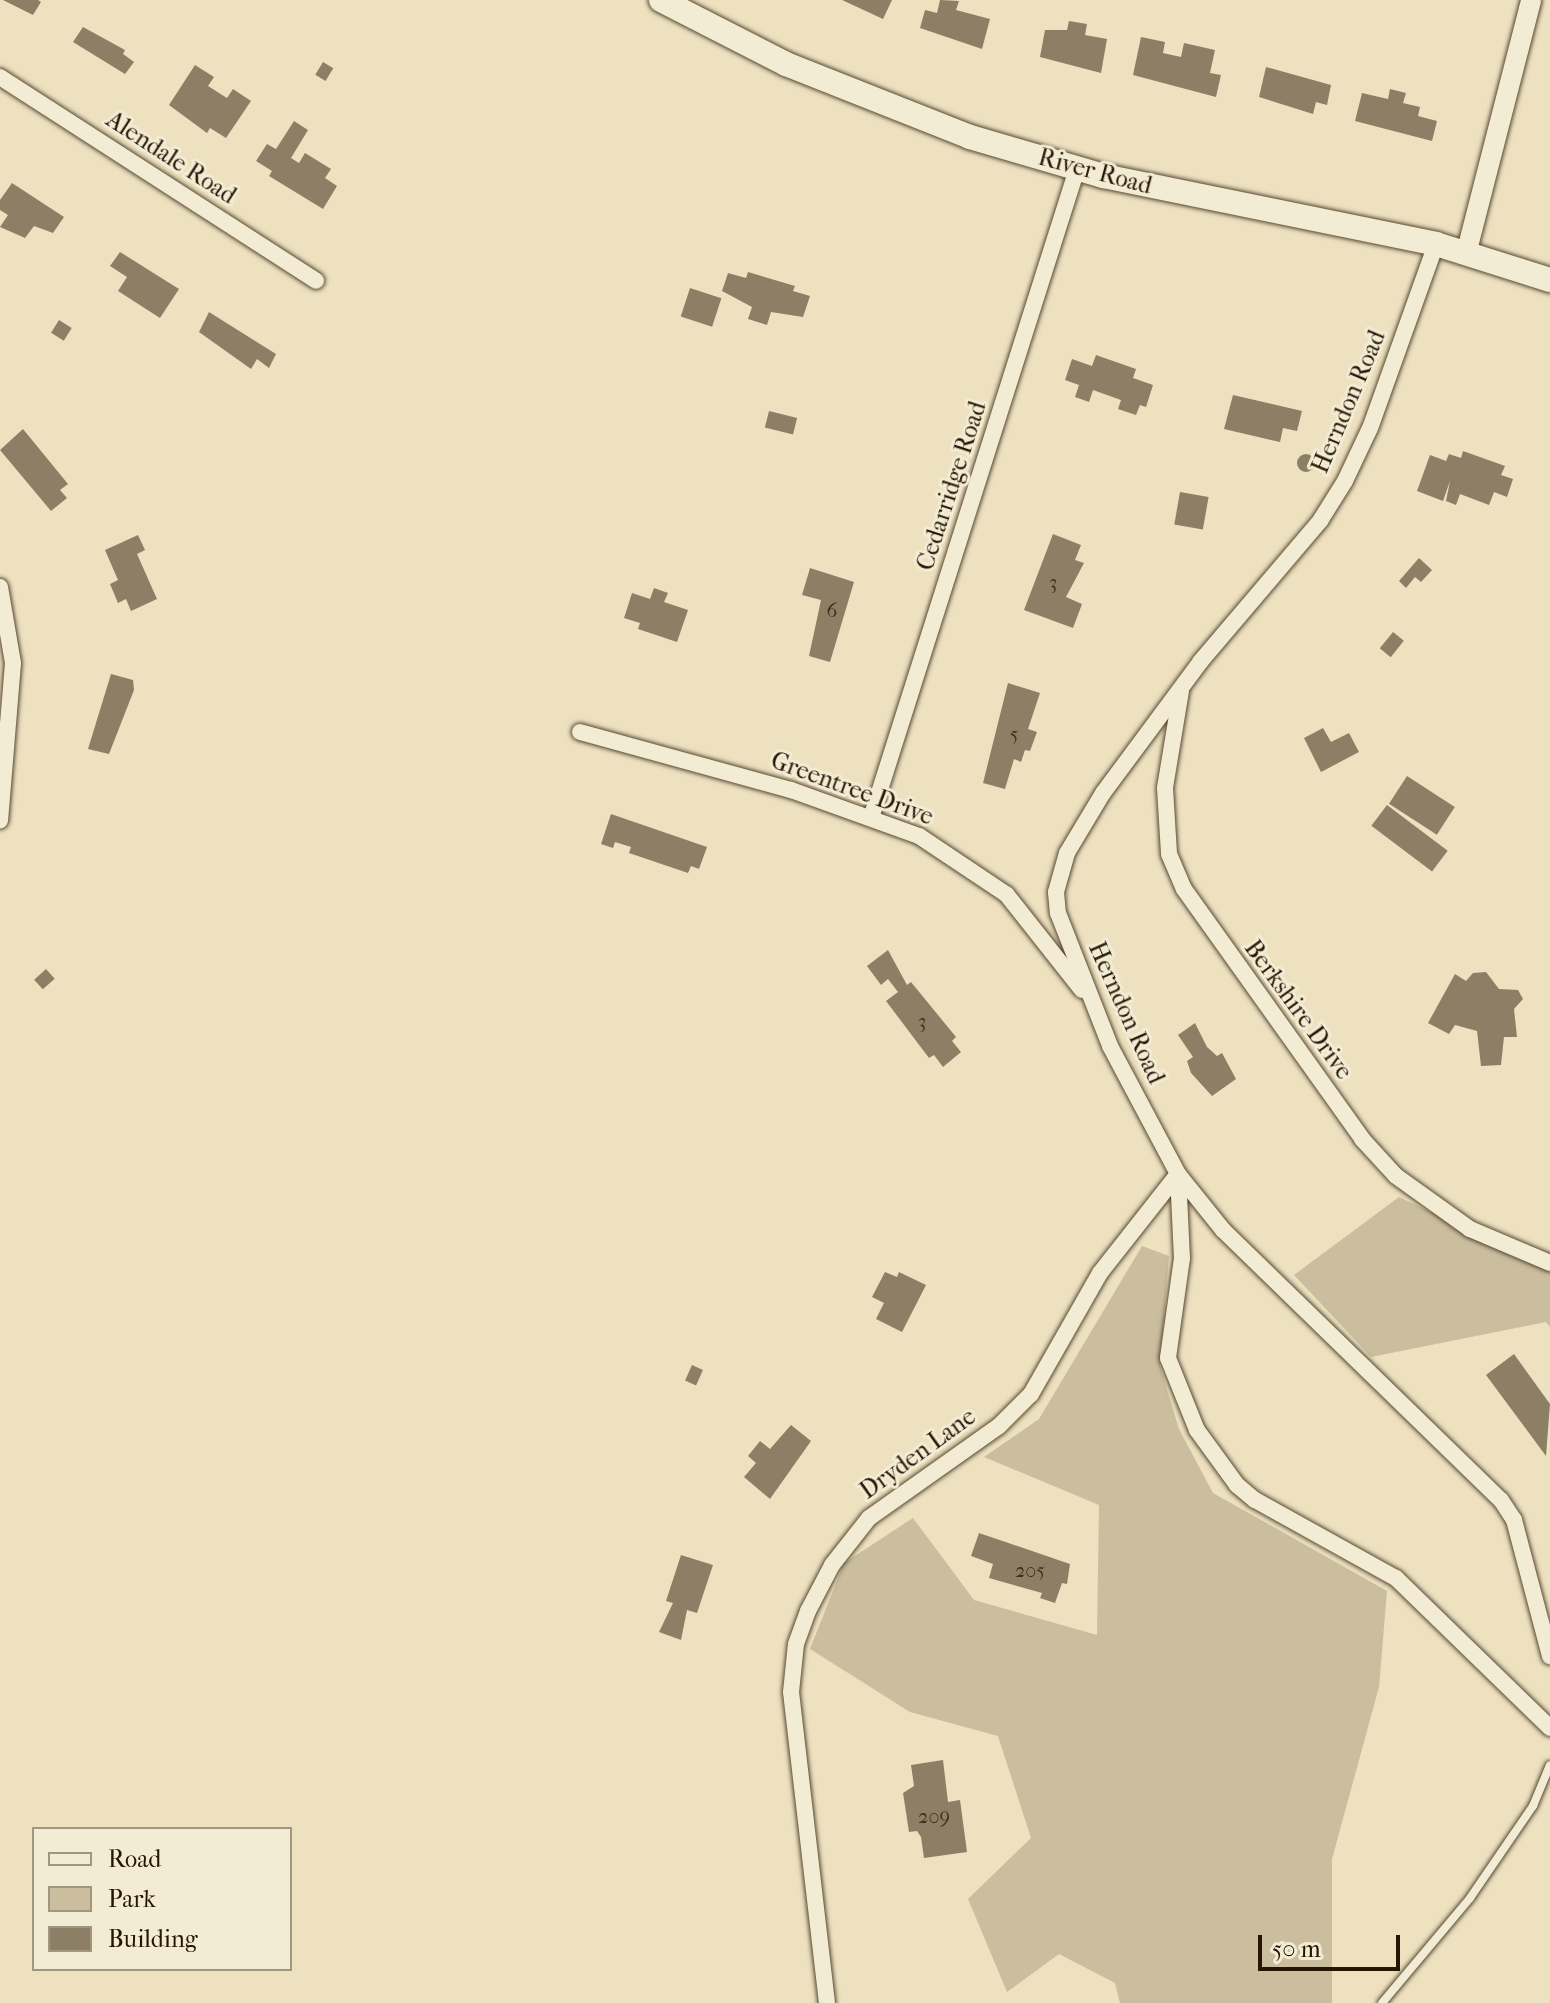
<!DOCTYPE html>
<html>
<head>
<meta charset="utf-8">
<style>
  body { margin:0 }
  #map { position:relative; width:1550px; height:2003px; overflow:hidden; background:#ede1bf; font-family:"IM FELL French Canon",serif }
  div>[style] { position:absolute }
  .green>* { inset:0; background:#cbbe9f }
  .building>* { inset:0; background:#8d7f65; transform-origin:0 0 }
  .round { border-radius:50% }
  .roads { filter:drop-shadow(0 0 2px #574832) drop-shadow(0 0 2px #574832) }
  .service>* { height:8px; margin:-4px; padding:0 4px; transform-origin:4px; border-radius:4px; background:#f3ecd5 }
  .minor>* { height:16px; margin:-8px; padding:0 8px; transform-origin:8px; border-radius:8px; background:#f3ecd5 }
  .tertiary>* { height:20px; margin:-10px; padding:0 10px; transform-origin:10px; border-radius:10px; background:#f3ecd5 }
  .secondary>* { height:24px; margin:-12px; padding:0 12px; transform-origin:12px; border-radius:12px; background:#f3ecd5 }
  span { translate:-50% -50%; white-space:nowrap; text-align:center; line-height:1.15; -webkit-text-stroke:6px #f3ecd5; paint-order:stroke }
  .number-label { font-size:20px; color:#3f301c }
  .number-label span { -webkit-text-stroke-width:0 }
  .street-label { font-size:24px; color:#251503 }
  .legend { position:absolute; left:32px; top:1827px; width:260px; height:144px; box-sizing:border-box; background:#f3ecd5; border:2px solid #a19681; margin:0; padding:10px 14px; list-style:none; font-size:24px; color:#251503 }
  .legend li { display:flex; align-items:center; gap:16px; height:40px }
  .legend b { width:40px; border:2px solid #a19681 }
  .scale { position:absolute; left:1258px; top:1935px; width:142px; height:36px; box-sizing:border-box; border:4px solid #251503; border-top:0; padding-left:10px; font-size:24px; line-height:28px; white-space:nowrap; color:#251503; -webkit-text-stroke:6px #f3ecd5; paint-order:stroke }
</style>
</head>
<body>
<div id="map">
  <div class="green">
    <div style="clip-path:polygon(1399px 1197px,1550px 1268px,1550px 1327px,1546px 1322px,1371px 1357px,1294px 1275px)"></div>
    <div style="clip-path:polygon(1142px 1246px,1169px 1256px,1160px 1366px,1179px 1429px,1213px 1493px,1387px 1591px,1379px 1687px,1332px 1859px,1332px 2003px,1120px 2003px,1115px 1983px,1059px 1954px,1007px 1992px,968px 1899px,1031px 1838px,998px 1736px,910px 1712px,810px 1649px,844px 1563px,913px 1518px,974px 1600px,1097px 1635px,1099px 1505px,984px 1457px,1039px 1419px)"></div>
  </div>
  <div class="building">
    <div style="clip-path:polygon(3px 0,38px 0,41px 2px,33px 15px)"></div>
    <div style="clip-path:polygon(842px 0,892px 0,883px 19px)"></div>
    <div style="clip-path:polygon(940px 0,959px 1px,956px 10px,990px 19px,982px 49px,920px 28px,925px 10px,937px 13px)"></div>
    <div style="clip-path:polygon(1069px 21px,1087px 24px,1085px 35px,1107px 39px,1101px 73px,1040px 57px,1045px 30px,1067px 30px)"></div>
    <div style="clip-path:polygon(83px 27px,125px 50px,123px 54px,134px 62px,125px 74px,73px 42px)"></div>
    <div style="clip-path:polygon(1141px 37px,1165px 42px,1163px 53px,1181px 57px,1184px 43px,1215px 50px,1210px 73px,1221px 75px,1216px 97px,1133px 75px)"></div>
    <div style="left:323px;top:62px;width:12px;height:15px;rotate:31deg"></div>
    <div style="clip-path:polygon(195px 65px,214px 77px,208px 86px,227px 98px,233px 89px,251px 101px,226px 138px,210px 128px,207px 133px,169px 105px)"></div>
    <div style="clip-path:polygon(1266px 67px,1331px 85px,1327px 105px,1316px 102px,1313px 114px,1259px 97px)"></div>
    <div style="clip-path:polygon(1390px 89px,1406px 93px,1403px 103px,1420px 107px,1418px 116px,1437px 121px,1432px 141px,1355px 121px,1362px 93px,1388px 99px)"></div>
    <div style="clip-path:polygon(294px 121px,308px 130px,291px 158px,299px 163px,305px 153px,331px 169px,325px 178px,337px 186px,323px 209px,269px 176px,272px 171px,256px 161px,267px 144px,276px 149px)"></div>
    <div style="clip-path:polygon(12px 183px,64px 217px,53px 233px,34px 226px,25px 238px,0 227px,8px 215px,0 210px,0 200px)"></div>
    <div style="clip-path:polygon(120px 252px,179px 289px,160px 318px,118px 291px,127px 277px,110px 266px)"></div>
    <div style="clip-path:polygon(748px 272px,795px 286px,793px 291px,810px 296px,803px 317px,771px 312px,767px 325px,748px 319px,752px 307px,722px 291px,728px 273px,746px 278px)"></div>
    <div style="left:690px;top:288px;width:33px;height:30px;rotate:18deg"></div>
    <div style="clip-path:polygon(209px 312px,276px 354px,269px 368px,257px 359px,251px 369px,199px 332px)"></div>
    <div style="left:59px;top:320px;width:15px;height:15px;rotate:32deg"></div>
    <div style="clip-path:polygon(1096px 355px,1136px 369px,1133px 378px,1153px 385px,1146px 407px,1140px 405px,1136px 415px,1118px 409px,1121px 400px,1093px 390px,1089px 402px,1075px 397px,1079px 385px,1065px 380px,1072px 359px,1092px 366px)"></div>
    <div style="clip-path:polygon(1233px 395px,1302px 411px,1297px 431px,1283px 428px,1280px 442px,1224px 429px)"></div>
    <div style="left:769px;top:411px;width:29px;height:17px;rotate:14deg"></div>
    <div style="clip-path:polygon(23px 429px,68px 484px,60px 490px,67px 498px,51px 511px,0 450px)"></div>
    <div style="clip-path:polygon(1463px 451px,1505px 466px,1501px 475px,1513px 479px,1507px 497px,1494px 492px,1489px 505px,1460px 494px,1456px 505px,1446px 501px,1450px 481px,1443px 501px,1417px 491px,1430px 455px,1446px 461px,1449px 454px,1461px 458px)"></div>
    <div class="round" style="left:1297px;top:454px;width:18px;height:18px"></div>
    <div style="left:1180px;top:492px;width:29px;height:33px;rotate:10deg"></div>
    <div style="clip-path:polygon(1053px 534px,1081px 545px,1075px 560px,1084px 563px,1066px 597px,1082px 604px,1073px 628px,1024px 610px)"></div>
    <div style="clip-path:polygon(138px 535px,145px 550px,137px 554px,157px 599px,131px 611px,126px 599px,118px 603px,110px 584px,118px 580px,105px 550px)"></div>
    <div style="clip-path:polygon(1419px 558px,1432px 570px,1421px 582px,1415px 577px,1406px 588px,1399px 581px)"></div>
    <div style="clip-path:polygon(810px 568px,854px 582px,830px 662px,809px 656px,821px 600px,802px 595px)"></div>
    <div style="clip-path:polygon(654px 588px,668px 593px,664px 602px,688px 610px,677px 642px,638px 629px,640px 623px,624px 618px,632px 593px,650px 599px)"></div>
    <div style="left:1393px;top:632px;width:14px;height:21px;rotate:39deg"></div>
    <div style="clip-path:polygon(111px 674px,133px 680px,134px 690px,109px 754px,88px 749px)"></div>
    <div style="clip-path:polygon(1008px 683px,1040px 693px,1028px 729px,1037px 732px,1030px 751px,1025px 750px,1021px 762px,1014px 759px,1005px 789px,983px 783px)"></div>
    <div style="clip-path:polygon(1323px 728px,1331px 742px,1349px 733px,1359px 752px,1321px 772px,1304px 738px)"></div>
    <div style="left:1407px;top:776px;width:57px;height:33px;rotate:33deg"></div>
    <div style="left:1387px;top:805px;width:76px;height:26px;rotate:37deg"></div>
    <div style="clip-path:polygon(611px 814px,707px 847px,699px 869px,691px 866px,688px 873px,629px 853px,631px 847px,615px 842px,613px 848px,601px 844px)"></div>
    <div style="clip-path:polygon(888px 950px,907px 985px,911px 982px,956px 1037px,952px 1041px,961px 1052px,943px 1067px,934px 1055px,929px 1058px,886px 1001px,898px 992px,888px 979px,881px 985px,867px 966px)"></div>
    <div style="left:46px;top:969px;width:13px;height:16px;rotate:48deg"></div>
    <div style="clip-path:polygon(1486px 972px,1499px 989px,1518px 990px,1523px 999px,1514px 1009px,1517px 1037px,1504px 1037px,1501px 1065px,1481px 1066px,1477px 1031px,1455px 1025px,1449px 1034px,1428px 1023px,1455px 974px,1466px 981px,1473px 973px)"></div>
    <div style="clip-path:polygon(1195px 1023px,1207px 1047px,1217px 1056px,1222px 1053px,1236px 1079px,1212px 1096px,1191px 1073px,1187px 1061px,1193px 1057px,1178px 1035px)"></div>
    <div style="clip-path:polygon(885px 1272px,897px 1277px,899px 1272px,926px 1285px,902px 1332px,876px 1319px,884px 1303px,872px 1297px)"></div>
    <div style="clip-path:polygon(1514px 1354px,1550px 1404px,1546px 1456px,1486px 1375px)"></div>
    <div style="left:692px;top:1365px;width:12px;height:17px;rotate:24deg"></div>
    <div style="clip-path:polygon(791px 1425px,811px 1441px,770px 1499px,744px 1477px,756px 1463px,748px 1456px,760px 1441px,770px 1449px)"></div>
    <div style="clip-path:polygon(979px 1533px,1070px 1564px,1067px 1584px,1062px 1583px,1055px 1603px,1040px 1598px,1042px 1593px,989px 1578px,993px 1564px,971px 1556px)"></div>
    <div style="clip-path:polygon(681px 1555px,713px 1565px,697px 1613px,687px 1610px,681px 1640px,659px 1632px,673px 1603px,666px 1601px)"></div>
    <div style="clip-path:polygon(943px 1760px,948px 1802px,960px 1800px,967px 1852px,924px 1858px,921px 1837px,917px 1831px,909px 1832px,903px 1793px,914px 1786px,911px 1765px)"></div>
  </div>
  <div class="roads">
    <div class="service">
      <div style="left:1382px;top:2003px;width:137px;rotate:-50deg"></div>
      <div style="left:1470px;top:1898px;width:112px;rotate:-55.6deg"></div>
      <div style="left:1533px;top:1806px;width:44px;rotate:-67.5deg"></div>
    </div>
    <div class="minor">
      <div style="left:0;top:77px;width:376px;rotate:32.8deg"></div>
      <div style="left:1436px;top:244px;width:195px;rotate:109.7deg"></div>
      <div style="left:1370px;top:428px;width:59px;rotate:115.3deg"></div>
      <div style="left:1345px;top:481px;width:47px;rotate:122deg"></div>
      <div style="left:1320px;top:521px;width:184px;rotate:130.4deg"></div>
      <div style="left:1201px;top:661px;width:164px;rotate:126.6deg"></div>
      <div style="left:1103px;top:793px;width:70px;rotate:121deg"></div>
      <div style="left:1067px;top:853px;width:41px;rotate:105.8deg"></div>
      <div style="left:1056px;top:892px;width:21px;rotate:85deg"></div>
      <div style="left:1058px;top:913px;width:143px;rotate:68.6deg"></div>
      <div style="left:1110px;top:1046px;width:145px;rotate:62deg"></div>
      <div style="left:1178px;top:1174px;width:84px;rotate:87.3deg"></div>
      <div style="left:1182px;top:1258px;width:101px;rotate:98deg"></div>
      <div style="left:1168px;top:1358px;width:78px;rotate:68.1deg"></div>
      <div style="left:1197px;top:1430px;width:68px;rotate:54deg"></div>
      <div style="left:1237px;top:1485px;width:23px;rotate:40deg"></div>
      <div style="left:1255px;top:1500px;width:161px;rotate:29deg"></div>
      <div style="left:1396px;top:1578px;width:215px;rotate:44.2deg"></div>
      <div style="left:0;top:587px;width:77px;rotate:80.3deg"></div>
      <div style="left:13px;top:663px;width:158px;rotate:94.7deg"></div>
      <div style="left:1181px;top:691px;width:98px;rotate:99.4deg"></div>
      <div style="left:1165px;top:788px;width:66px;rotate:86.5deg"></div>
      <div style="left:1169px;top:854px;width:38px;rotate:67deg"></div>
      <div style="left:1184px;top:889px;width:307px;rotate:54.5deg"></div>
      <div style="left:1362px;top:1139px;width:50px;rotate:47.4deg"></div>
      <div style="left:1396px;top:1176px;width:91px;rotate:35.6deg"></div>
      <div style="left:1470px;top:1229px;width:87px;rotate:23deg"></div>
      <div style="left:580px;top:732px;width:219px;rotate:15.4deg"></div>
      <div style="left:791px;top:790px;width:136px;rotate:19.8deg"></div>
      <div style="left:919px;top:836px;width:106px;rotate:33.8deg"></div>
      <div style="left:1007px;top:895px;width:121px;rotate:51.7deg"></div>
      <div style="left:871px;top:818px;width:681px;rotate:-72.39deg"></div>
      <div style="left:827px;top:2003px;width:313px;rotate:-96.6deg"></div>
      <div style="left:791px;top:1692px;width:48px;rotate:-84.1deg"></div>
      <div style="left:796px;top:1644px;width:35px;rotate:-70deg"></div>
      <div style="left:808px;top:1611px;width:52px;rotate:-62.4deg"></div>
      <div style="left:832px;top:1565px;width:60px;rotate:-51.8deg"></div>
      <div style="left:869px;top:1518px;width:159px;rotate:-35.3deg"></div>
      <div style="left:999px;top:1426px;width:45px;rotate:-45deg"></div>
      <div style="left:1031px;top:1394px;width:139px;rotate:-60.3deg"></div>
      <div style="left:1100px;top:1273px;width:126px;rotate:-51.8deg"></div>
      <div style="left:1178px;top:1174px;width:72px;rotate:51.2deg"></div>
      <div style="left:1223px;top:1230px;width:388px;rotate:44.2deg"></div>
      <div style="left:1501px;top:1500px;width:24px;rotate:57deg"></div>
      <div style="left:1514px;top:1520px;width:141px;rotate:75.2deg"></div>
    </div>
    <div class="tertiary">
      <div style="left:1466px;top:254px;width:262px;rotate:-75.6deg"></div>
    </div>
    <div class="secondary">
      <div style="left:661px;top:0;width:140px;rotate:27.1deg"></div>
      <div style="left:786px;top:64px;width:198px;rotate:21.6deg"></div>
      <div style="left:970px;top:137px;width:139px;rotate:16.3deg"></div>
      <div style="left:1103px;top:176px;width:340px;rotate:11.5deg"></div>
      <div style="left:1436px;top:244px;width:120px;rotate:17.5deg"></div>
    </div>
  </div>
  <div class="number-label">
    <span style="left:1053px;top:582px">3</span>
    <span style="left:832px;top:610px">6</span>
    <span style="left:1014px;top:734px">5</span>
    <span style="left:922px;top:1021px">3</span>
    <span style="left:1030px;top:1570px">205</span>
    <span style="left:934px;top:1816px">209</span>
  </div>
  <div class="street-label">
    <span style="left:171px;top:158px;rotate:33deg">Alendale Road</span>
    <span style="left:1095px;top:172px;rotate:15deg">River Road</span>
    <span style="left:1349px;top:402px;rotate:-67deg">Herndon Road</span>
    <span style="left:952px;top:486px;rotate:-72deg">Cedarridge Road</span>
    <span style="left:852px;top:789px;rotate:20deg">Greentree Drive</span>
    <span style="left:1298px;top:1010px;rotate:54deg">Berkshire Drive</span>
    <span style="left:1126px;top:1013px;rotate:66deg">Herndon Road</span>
    <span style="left:918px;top:1454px;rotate:-36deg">Dryden Lane</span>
  </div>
  <ul class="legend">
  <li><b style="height:10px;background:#f3ecd5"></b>Road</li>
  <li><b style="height:22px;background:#cbbe9f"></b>Park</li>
  <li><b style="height:22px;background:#8d7f65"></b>Building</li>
  </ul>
  <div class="scale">50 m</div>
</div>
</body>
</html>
